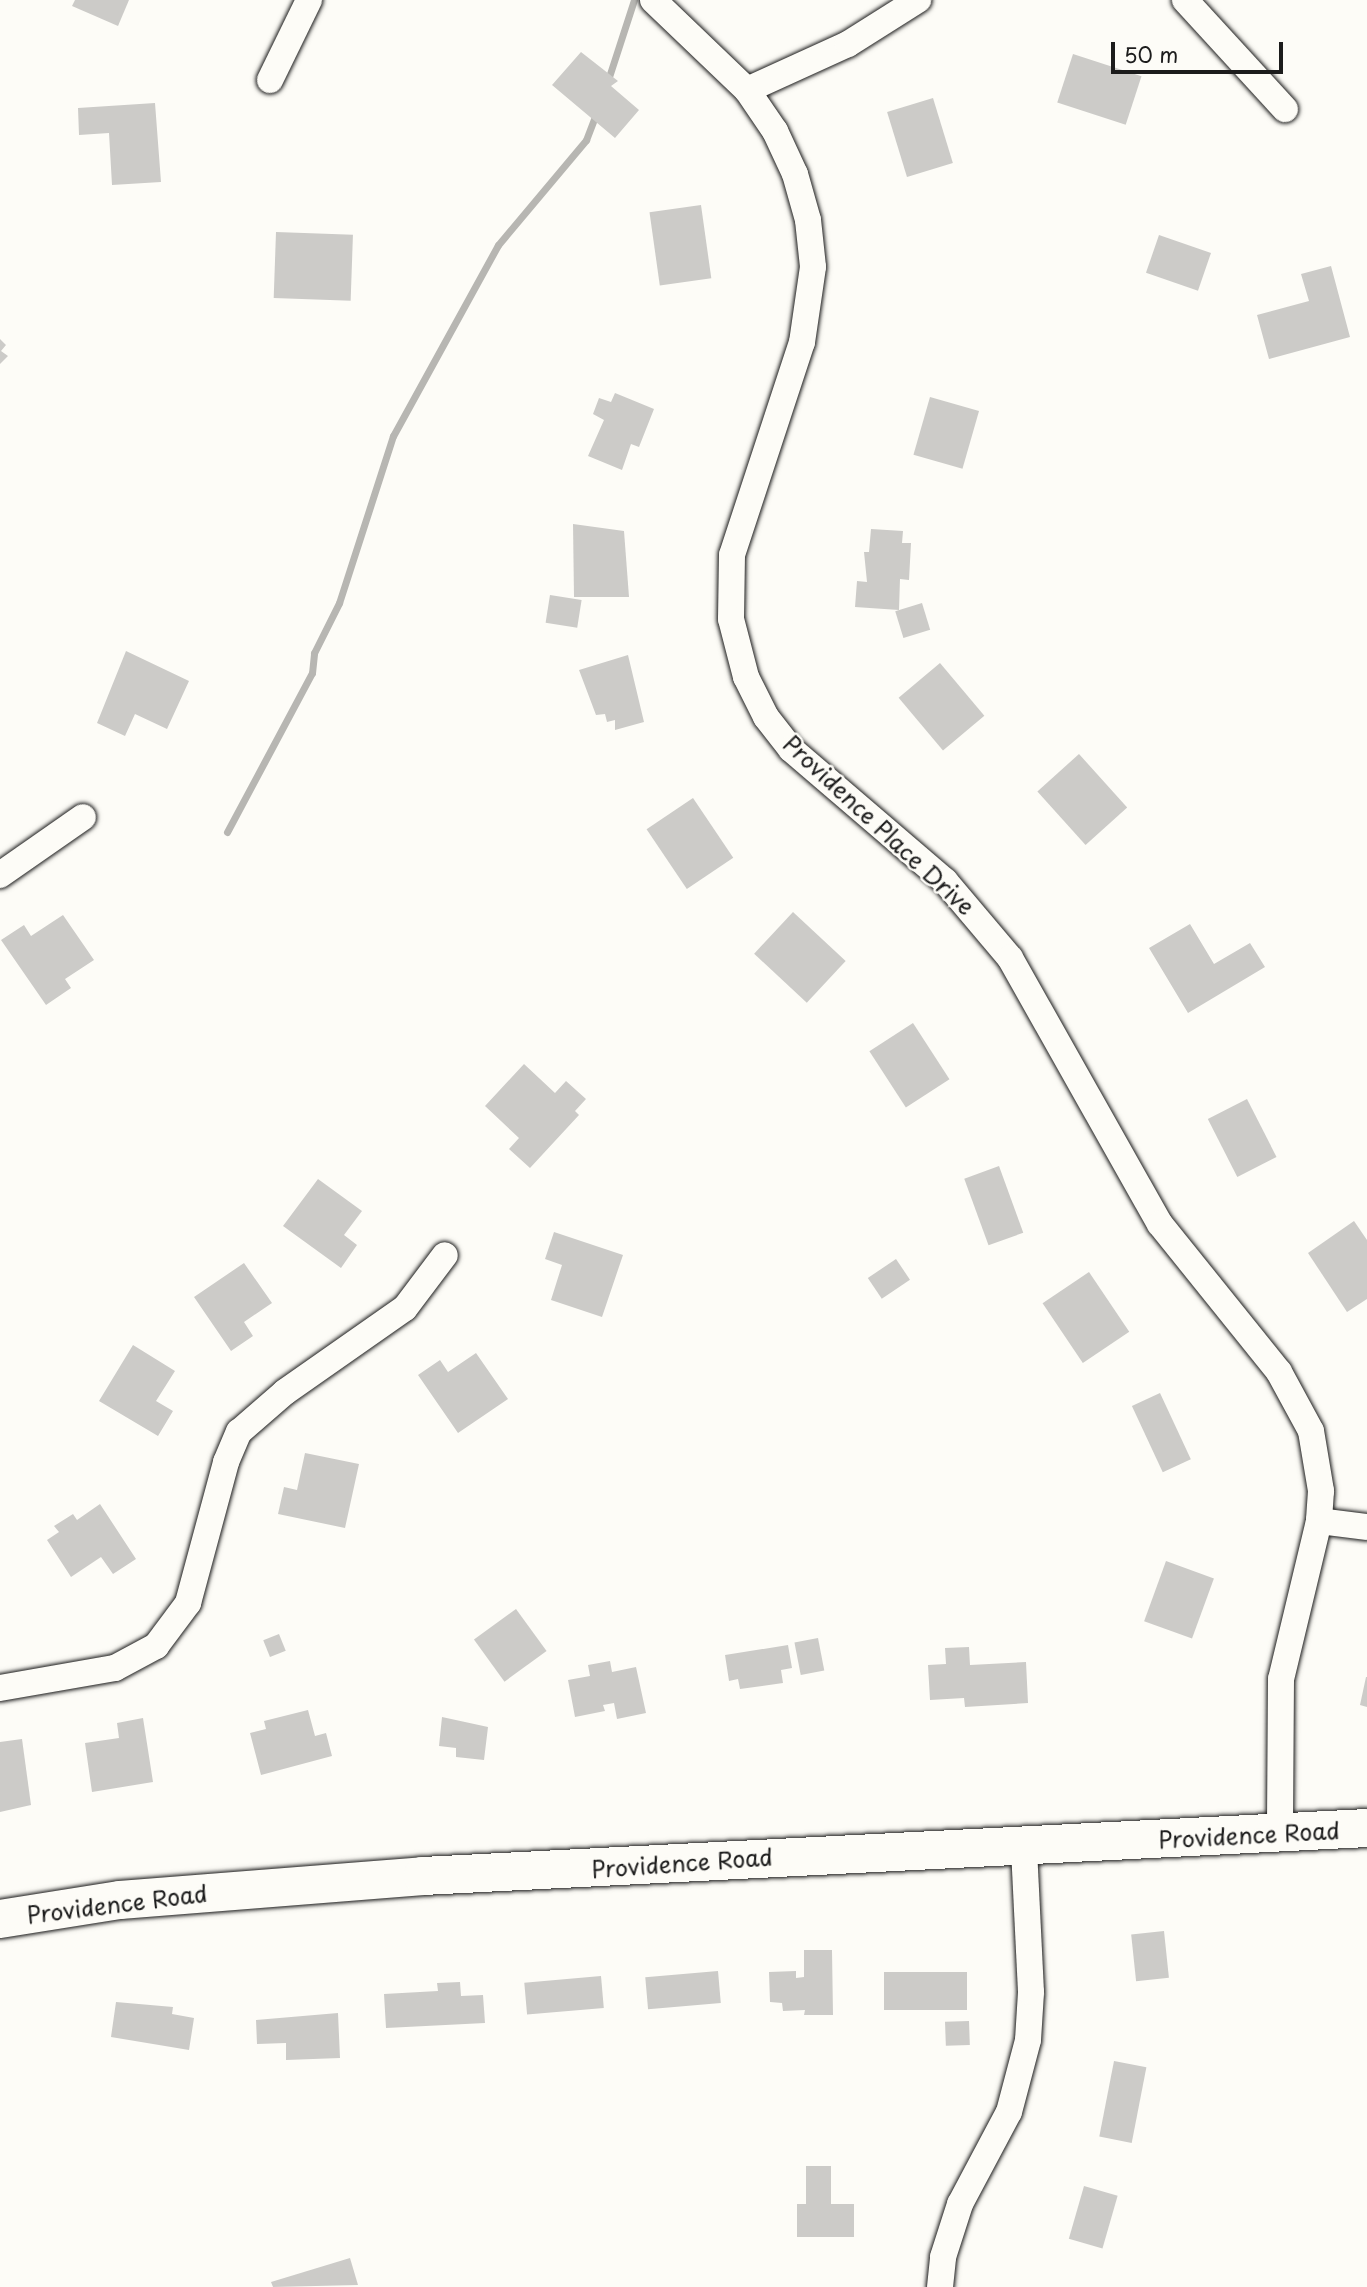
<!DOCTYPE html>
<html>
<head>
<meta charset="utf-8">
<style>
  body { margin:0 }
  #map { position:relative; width:1367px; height:2287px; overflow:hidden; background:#fdfcf7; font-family:"Playpen Sans",sans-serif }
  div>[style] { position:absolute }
  .stream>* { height:7px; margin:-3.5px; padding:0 3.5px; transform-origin:3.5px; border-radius:3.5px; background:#b7b6b2 }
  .building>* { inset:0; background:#cccbc8; transform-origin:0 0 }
  .roads { filter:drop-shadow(0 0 2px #1c1c1c) drop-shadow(0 0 2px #1c1c1c) }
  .street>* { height:26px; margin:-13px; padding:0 13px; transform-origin:13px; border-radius:13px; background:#fdfcf7 }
  .secondary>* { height:38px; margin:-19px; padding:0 19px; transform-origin:19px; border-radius:19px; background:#fdfcf7 }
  span { translate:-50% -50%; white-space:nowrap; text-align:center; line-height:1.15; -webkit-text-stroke:5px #fdfcf7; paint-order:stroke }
  .street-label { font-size:23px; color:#1c1c1c }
  .scale { position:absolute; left:1111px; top:42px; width:172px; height:32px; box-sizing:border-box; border:4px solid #1c1c1c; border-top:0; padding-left:9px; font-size:21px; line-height:24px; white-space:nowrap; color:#1c1c1c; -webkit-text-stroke:5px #fdfcf7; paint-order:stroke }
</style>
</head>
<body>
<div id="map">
  <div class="stream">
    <div style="left:607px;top:83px;width:87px;rotate:-72deg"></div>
    <div style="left:227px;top:832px;width:180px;rotate:-61.9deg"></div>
    <div style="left:312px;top:673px;width:20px;rotate:-84deg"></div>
    <div style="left:314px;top:653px;width:56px;rotate:-63.4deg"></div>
    <div style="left:339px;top:603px;width:176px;rotate:-72.1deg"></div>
    <div style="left:393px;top:436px;width:218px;rotate:-61.2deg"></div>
    <div style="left:498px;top:245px;width:137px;rotate:-50deg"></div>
    <div style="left:586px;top:140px;width:28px;rotate:-69deg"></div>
  </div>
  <div class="building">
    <div style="clip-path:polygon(75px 0,129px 0,118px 26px,72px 6px)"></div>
    <div style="clip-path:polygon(581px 52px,618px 81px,611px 86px,639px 110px,615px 138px,552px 85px)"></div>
    <div style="left:1073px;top:54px;width:72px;height:51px;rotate:18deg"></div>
    <div style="left:933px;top:98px;width:68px;height:48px;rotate:73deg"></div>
    <div style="clip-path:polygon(155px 103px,161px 182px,112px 185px,109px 133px,79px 135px,78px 108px)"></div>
    <div style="left:701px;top:205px;width:74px;height:52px;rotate:82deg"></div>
    <div style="left:276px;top:232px;width:77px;height:66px;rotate:2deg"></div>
    <div style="left:1159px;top:235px;width:55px;height:40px;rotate:19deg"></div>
    <div style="clip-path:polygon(1331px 266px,1350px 337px,1269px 359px,1257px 315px,1309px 301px,1301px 274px)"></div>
    <div style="clip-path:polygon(0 339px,6px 345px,1px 351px,8px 356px,0 364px)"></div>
    <div style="clip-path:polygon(615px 393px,654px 409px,639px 447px,631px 444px,622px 470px,588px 456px,604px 420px,593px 414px,599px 398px,611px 402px)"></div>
    <div style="left:930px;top:397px;width:51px;height:60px;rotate:16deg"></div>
    <div style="clip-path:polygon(573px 524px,624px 531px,629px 597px,574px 597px)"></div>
    <div style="clip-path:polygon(871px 529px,903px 531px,902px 543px,911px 543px,909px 580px,900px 579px,899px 610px,855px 607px,857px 581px,867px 582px,864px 552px,869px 552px)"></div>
    <div style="left:550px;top:595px;width:32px;height:28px;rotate:9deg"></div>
    <div style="left:922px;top:603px;width:28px;height:28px;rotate:73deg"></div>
    <div style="clip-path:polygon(126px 651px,189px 681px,167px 729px,135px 714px,125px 736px,97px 723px)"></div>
    <div style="clip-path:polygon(628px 655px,644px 722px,615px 730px,615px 720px,607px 722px,605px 714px,596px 715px,579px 670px)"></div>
    <div style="left:940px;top:663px;width:69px;height:54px;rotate:50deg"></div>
    <div style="left:1079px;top:754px;width:72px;height:56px;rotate:48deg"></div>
    <div style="left:693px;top:798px;width:72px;height:56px;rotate:56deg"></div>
    <div style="left:793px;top:912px;width:72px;height:57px;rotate:43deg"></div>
    <div style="clip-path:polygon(63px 915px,94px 960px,65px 979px,71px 988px,46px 1005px,1px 940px,24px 925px,31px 936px)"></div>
    <div style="clip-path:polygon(1190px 924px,1214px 964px,1250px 943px,1265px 967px,1188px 1013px,1149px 948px)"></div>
    <div style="left:913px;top:1023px;width:67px;height:52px;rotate:57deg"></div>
    <div style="clip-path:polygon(524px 1064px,555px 1093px,566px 1081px,586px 1099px,575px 1111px,579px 1115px,530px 1168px,509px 1149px,519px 1138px,485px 1106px)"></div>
    <div style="left:1247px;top:1099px;width:65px;height:44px;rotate:63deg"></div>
    <div style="left:999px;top:1166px;width:71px;height:37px;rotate:70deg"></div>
    <div style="clip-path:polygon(318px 1179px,362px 1211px,344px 1235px,357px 1245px,341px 1268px,283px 1226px)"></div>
    <div style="clip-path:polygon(1354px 1221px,1367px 1240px,1367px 1299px,1347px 1312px,1308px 1253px)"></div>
    <div style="clip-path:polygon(554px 1232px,623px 1255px,602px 1317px,551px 1300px,562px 1265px,545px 1259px)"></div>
    <div style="left:896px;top:1259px;width:25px;height:34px;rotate:56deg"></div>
    <div style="clip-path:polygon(244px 1263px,272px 1303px,244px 1322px,253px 1336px,231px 1351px,194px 1297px)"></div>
    <div style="left:1089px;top:1272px;width:72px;height:56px;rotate:56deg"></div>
    <div style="clip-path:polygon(133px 1345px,175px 1371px,156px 1401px,173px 1411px,158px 1436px,99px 1401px)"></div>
    <div style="clip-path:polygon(476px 1353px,508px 1399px,458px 1433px,418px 1375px,440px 1360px,448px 1372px)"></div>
    <div style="left:1160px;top:1393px;width:73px;height:31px;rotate:65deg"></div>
    <div style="clip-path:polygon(305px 1453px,359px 1464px,345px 1528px,278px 1514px,284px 1487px,297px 1490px)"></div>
    <div style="clip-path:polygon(100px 1504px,136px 1559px,113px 1574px,101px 1557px,71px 1577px,47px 1540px,59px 1532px,54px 1526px,73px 1514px,77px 1520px)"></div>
    <div style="left:1166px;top:1561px;width:51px;height:64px;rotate:20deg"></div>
    <div style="left:516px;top:1609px;width:52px;height:52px;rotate:54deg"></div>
    <div style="left:279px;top:1634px;width:18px;height:17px;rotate:68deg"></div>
    <div style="left:818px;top:1638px;width:33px;height:24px;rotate:79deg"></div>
    <div style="clip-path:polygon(788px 1645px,792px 1668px,781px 1670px,783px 1683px,740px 1689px,738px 1679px,729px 1681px,725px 1655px)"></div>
    <div style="clip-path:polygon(969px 1647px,970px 1665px,1026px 1662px,1028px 1703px,965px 1707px,964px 1698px,930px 1700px,928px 1665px,946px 1664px,945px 1648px)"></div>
    <div style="clip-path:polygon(610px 1661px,612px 1672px,636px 1667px,646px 1713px,617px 1719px,614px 1703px,603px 1705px,605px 1711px,575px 1717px,568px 1680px,590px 1676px,588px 1665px)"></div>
    <div style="clip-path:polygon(1366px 1677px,1367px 1677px,1367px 1707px,1360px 1705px)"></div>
    <div style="clip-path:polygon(308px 1710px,315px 1736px,326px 1733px,332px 1756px,261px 1775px,250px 1733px,266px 1729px,264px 1721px)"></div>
    <div style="clip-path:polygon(442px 1717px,488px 1727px,484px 1760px,456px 1757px,456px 1748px,439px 1746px)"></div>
    <div style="clip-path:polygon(143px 1718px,153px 1782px,92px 1792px,85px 1743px,119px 1738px,117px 1723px)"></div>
    <div style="clip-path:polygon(22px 1739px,31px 1805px,0 1812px,0 1742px)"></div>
    <div style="left:1164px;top:1931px;width:47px;height:33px;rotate:84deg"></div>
    <div style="clip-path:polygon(804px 1950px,832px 1950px,833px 2015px,804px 2015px,805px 2010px,783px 2011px,782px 2003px,770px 2002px,769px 1972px,796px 1971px,796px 1978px,804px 1977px)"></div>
    <div style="left:718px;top:1971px;width:32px;height:73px;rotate:85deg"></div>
    <div style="left:967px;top:1972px;width:38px;height:83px;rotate:90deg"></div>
    <div style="left:601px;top:1976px;width:32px;height:77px;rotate:85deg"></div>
    <div style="clip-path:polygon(460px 1982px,461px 1996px,483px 1995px,485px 2023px,386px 2028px,384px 1994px,438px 1991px,437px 1983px)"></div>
    <div style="clip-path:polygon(116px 2002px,173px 2007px,172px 2014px,194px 2018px,189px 2050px,111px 2037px)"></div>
    <div style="clip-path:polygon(338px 2013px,340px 2058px,286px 2060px,286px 2043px,257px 2044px,256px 2020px)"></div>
    <div style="left:969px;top:2021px;width:24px;height:24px;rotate:88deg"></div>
    <div style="left:1114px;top:2061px;width:33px;height:77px;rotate:11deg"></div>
    <div style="clip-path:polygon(806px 2166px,831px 2166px,831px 2204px,854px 2204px,854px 2237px,797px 2237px,797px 2204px,806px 2204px)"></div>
    <div style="left:1084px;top:2186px;width:35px;height:55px;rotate:16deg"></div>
    <div style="clip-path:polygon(350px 2258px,358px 2285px,273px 2287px,271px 2282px)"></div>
  </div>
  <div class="roads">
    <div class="street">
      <div style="left:653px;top:0;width:130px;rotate:43.8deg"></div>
      <div style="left:747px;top:90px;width:50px;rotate:55.7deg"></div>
      <div style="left:775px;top:131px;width:47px;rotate:65.1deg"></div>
      <div style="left:795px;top:174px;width:48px;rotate:74.2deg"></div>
      <div style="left:808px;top:220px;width:47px;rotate:83.9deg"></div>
      <div style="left:813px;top:267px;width:76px;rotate:98.3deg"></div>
      <div style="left:802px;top:342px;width:224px;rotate:108.2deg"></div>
      <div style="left:732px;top:555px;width:64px;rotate:90.9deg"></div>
      <div style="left:731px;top:619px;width:60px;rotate:75.5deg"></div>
      <div style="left:746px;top:677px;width:45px;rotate:63.4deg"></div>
      <div style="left:766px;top:717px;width:41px;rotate:52deg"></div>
      <div style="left:791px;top:749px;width:203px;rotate:40.6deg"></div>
      <div style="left:945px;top:881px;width:101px;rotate:49.8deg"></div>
      <div style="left:1010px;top:958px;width:305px;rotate:60.6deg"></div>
      <div style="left:1160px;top:1224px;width:190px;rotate:51.2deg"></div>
      <div style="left:1279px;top:1372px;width:67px;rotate:61.5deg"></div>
      <div style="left:1311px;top:1431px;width:61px;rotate:80.5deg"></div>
      <div style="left:1321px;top:1491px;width:30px;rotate:94deg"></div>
      <div style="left:1319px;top:1521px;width:163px;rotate:103.5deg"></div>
      <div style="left:1281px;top:1679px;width:154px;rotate:90.4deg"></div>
      <div style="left:1185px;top:0;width:148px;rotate:47.5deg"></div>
      <div style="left:270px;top:80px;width:89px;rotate:-64deg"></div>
      <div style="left:747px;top:90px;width:111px;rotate:-24.5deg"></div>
      <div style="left:848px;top:44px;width:83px;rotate:-32.2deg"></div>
      <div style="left:0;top:875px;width:101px;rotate:-34.9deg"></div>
      <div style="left:1319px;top:1521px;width:48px;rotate:7.1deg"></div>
      <div style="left:0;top:1688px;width:117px;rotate:-9.9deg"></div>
      <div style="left:115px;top:1668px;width:47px;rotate:-28.2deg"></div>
      <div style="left:156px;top:1646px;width:54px;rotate:-53.3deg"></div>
      <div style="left:188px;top:1603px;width:146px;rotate:-74.9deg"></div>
      <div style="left:226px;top:1462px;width:33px;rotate:-67deg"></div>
      <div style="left:239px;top:1432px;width:61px;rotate:-41deg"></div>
      <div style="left:285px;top:1392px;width:146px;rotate:-35deg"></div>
      <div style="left:405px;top:1308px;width:66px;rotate:-53deg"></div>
      <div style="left:940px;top:2287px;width:30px;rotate:-84deg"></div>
      <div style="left:943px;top:2257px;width:56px;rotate:-72.2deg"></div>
      <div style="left:960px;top:2204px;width:104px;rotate:-62deg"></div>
      <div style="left:1009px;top:2112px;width:74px;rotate:-75.2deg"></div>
      <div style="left:1028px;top:2040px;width:48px;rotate:-86.4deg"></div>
      <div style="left:1031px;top:1992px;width:145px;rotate:-92.8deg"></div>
    </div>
    <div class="secondary">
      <div style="left:0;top:1919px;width:121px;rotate:-9deg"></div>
      <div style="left:120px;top:1900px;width:304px;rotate:-4.5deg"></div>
      <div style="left:423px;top:1876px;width:945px;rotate:-2.91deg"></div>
    </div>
  </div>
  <div class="street-label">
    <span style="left:879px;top:825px;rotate:43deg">Providence Place Drive</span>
    <span style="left:1249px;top:1835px;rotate:-3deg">Providence Road</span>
    <span style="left:682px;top:1863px;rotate:-4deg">Providence Road</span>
    <span style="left:117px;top:1904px;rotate:-7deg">Providence Road</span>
  </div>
  <div class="scale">50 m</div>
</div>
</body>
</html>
